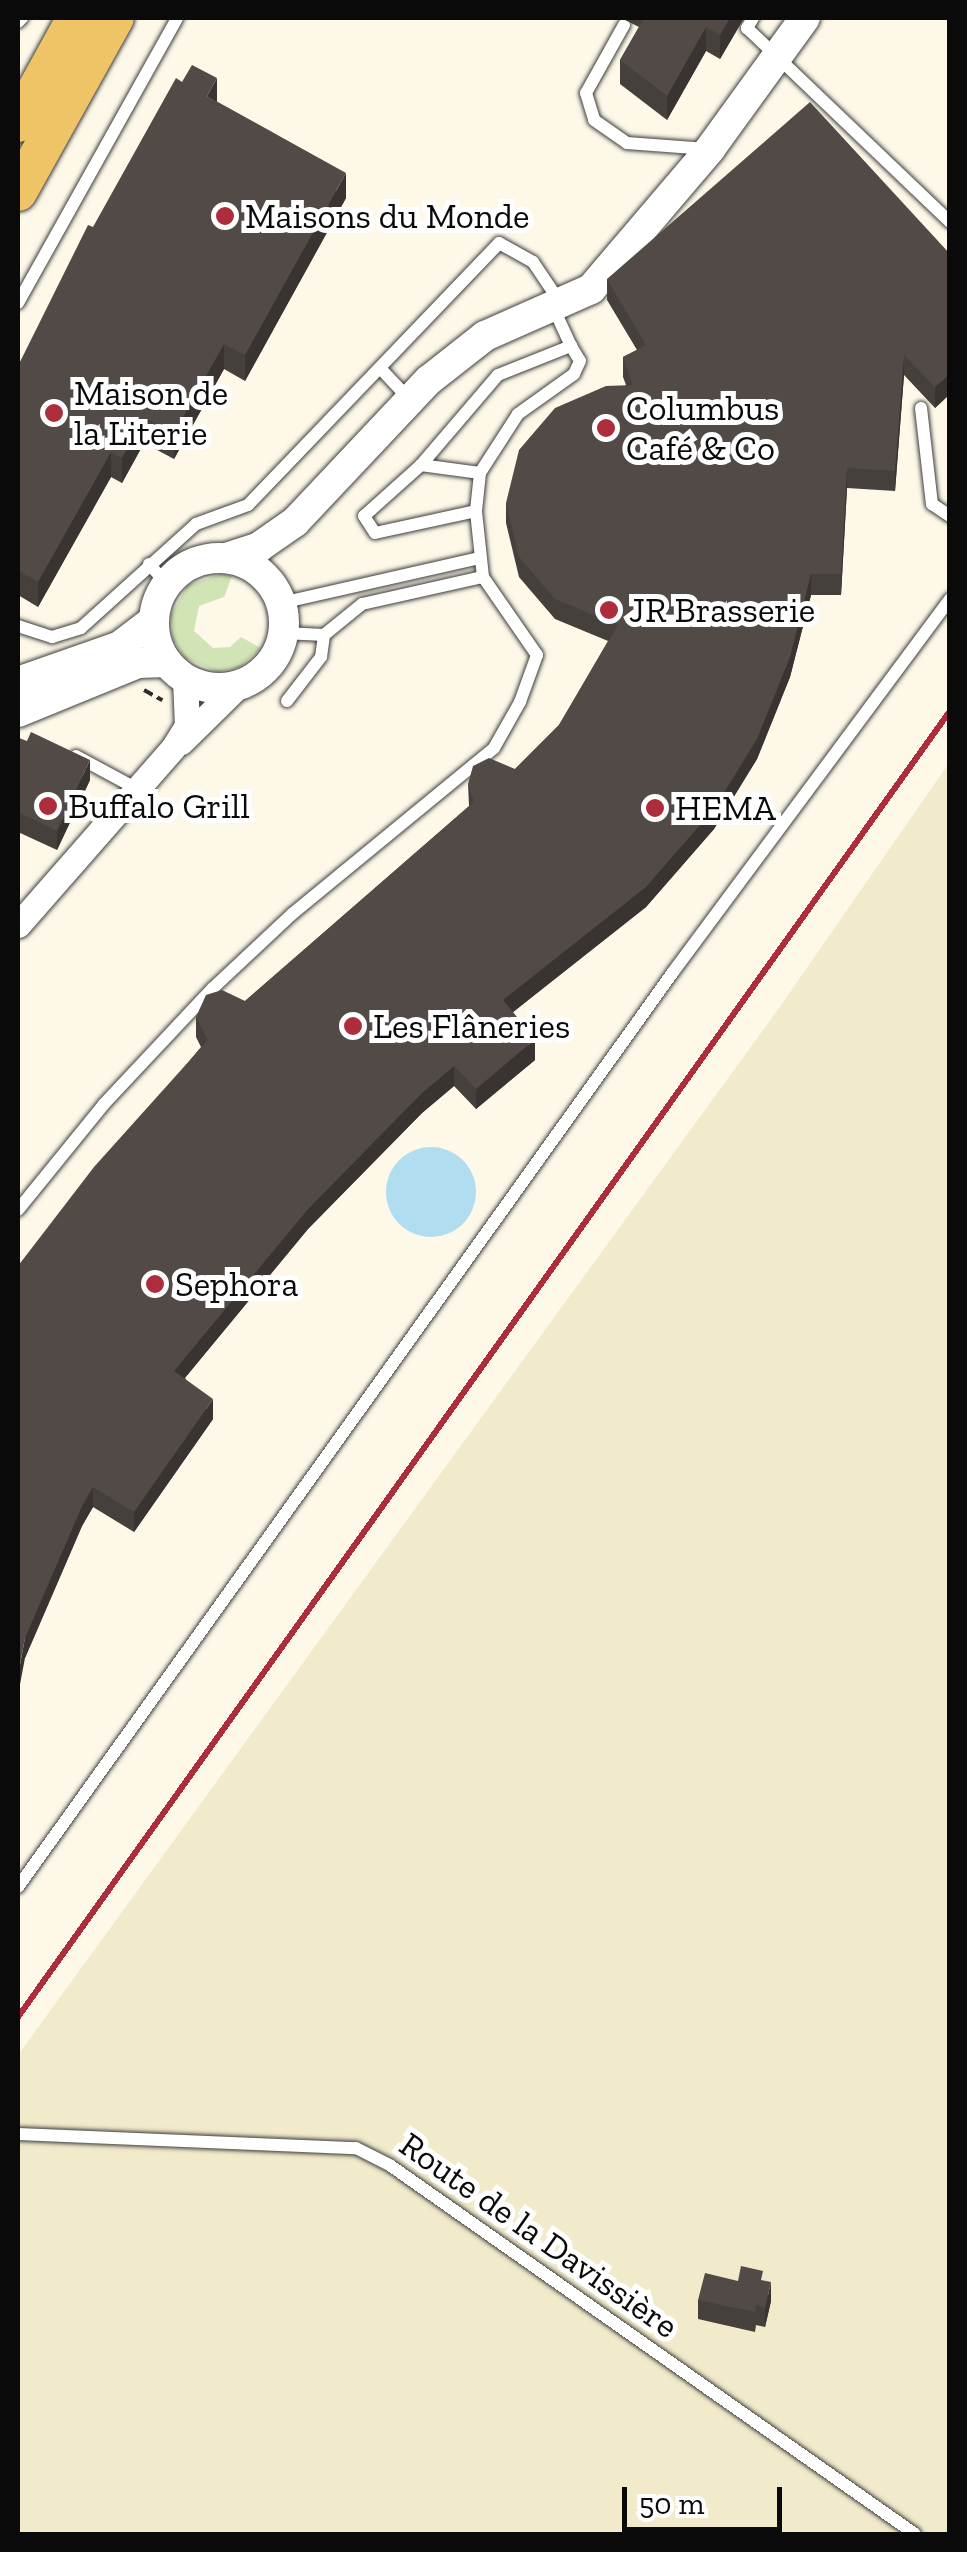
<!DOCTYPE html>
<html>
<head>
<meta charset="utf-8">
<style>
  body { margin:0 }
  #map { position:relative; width:967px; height:2552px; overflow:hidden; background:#fdf8e8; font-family:"Zilla Slab",serif }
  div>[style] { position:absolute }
  .farmland>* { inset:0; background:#f1ebcb }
  .green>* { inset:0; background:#d1e4b5 }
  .water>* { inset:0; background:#b1ddf1 }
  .round { border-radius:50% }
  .path>* { height:4px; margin-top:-2px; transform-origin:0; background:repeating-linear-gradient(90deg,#2c2c2c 0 10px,transparent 0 15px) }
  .roads { filter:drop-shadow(0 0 2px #3d3d3d) drop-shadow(0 0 2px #3d3d3d) }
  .service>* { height:12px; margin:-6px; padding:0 6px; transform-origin:6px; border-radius:6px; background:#fff }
  .minor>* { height:25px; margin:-12.5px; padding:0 12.5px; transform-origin:12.5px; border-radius:12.5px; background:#fff }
  .tertiary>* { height:30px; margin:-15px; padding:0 15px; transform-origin:15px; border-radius:15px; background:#fff }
  .tertiary>.ring { margin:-15px; padding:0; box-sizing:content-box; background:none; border:30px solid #fff; border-radius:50% }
  .primary>* { height:38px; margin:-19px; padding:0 19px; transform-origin:19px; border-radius:19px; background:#eec467 }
  .rail>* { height:6px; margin:-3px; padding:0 3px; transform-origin:3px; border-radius:3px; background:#ae2d3c }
  .wall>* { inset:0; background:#46403d }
  .shaded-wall>* { inset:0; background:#393432 }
  .building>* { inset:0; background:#514a47 }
  .dots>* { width:28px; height:28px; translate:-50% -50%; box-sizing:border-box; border:5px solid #fff; border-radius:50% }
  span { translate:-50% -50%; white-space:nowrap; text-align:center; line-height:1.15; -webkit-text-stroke:10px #fff; paint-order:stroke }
  .poi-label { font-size:35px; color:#0a0a0a }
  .left { translate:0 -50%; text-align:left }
  .street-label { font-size:35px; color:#0a0a0a }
  .frame { position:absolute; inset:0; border:20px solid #0a0a0a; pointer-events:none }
  .scale { position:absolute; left:622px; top:2487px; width:160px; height:45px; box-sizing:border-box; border:5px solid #0a0a0a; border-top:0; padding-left:12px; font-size:30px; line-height:35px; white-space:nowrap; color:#0a0a0a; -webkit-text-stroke:8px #fff; paint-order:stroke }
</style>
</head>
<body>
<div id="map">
  <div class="farmland">
    <div style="clip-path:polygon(949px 763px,949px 2534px,18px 2534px,18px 2055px,779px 1008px)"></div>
  </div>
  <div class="green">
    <div style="clip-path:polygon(221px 574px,232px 576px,224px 597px,199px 606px,194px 631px,213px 648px,230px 647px,241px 637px,261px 648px,240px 667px,217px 672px,185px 658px,173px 639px,171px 615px,188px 585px)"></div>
  </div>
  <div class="water">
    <div class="round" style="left:386px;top:1147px;width:90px;height:90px"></div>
  </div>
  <div class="path">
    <div style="left:144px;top:690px;width:21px;rotate:29deg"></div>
  </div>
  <div class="roads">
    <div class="service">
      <div style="left:753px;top:18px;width:12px;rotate:121deg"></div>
      <div style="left:747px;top:28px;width:281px;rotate:43.7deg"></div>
      <div style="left:18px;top:22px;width:6px;rotate:-45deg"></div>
      <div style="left:624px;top:25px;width:78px;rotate:119.2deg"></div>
      <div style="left:586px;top:93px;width:28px;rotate:73deg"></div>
      <div style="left:594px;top:120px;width:40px;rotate:34.9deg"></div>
      <div style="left:627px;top:143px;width:80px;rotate:4.3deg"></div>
      <div style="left:18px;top:303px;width:326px;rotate:-60.8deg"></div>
      <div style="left:554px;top:309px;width:41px;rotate:65.3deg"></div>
      <div style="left:380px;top:368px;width:42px;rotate:46.9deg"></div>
      <div style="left:921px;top:408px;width:97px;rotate:83.5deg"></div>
      <div style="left:932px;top:504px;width:22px;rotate:34deg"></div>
      <div style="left:421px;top:465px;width:118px;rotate:-49.5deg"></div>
      <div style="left:498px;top:375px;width:79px;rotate:-21.7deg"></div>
      <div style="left:571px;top:346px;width:17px;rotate:59deg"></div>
      <div style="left:580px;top:361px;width:14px;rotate:115deg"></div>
      <div style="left:574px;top:374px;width:69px;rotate:144.5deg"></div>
      <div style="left:518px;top:414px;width:70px;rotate:122.8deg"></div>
      <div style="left:149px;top:564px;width:27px;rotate:48deg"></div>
      <div style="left:281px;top:603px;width:203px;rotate:-12.8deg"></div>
      <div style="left:18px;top:626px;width:36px;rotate:18deg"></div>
      <div style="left:52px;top:637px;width:30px;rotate:-17deg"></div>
      <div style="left:81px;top:628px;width:155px;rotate:-42.1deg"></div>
      <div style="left:196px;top:524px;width:55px;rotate:-20.1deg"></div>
      <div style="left:248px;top:505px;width:363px;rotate:-46.2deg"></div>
      <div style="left:499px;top:243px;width:39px;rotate:29deg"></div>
      <div style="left:533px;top:262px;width:48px;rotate:56deg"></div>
      <div style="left:284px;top:633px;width:40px;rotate:2.9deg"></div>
      <div style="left:324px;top:635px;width:49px;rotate:-39.2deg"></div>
      <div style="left:362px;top:604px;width:124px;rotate:-12.6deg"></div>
      <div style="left:287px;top:701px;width:56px;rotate:-52.3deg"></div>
      <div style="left:321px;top:657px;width:22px;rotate:-82deg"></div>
      <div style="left:76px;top:756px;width:69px;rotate:28.4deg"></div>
      <div style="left:18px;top:1210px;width:136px;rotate:-50.9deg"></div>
      <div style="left:104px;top:1104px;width:159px;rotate:-46.8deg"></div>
      <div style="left:213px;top:988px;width:108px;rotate:-43.1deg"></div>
      <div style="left:292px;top:914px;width:261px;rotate:-39.4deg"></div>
      <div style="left:494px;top:748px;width:53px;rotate:-60.5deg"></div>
      <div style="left:520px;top:702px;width:50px;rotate:-70.1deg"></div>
      <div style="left:537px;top:655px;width:95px;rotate:-124.7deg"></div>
      <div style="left:483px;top:577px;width:66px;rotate:-96.1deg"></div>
      <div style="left:476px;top:511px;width:38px;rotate:-84deg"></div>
      <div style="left:480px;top:473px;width:60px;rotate:-172.3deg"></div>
      <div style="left:421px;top:465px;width:76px;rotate:138.2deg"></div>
      <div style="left:364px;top:516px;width:20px;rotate:57deg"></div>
      <div style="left:375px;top:533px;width:103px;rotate:-12.3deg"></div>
      <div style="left:18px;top:1887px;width:1125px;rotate:-54.4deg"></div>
      <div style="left:673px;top:972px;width:465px;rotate:-53.4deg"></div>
      <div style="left:18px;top:2134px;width:338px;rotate:2.4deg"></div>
      <div style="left:356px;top:2148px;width:39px;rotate:27deg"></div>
      <div style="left:391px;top:2166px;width:640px;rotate:35.08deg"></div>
    </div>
    <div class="minor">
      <div style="left:181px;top:742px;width:83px;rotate:-44.5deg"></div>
      <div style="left:18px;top:925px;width:235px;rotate:-48.8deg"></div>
      <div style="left:173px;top:748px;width:26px;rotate:-58deg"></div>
      <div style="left:187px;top:726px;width:47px;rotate:-92.4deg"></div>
    </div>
    <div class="tertiary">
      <div style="left:226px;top:558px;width:35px;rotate:-18deg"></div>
      <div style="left:259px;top:547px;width:44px;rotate:-34.8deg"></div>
      <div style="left:295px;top:522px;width:195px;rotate:-46.7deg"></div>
      <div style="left:429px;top:380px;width:71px;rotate:-38.2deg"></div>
      <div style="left:485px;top:336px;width:116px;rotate:-23.9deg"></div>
      <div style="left:591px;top:289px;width:184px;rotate:-49.6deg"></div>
      <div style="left:710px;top:149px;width:162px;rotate:-54.1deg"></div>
      <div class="ring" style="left:154px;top:558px;width:100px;height:100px"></div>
      <div style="left:18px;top:682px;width:108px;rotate:-19.4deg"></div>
      <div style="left:120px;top:646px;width:43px;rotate:-37.4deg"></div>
      <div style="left:18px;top:712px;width:130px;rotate:-22.2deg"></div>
      <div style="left:138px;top:663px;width:29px;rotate:-2deg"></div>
    </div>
    <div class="primary">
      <div style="left:18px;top:123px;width:120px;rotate:-61.1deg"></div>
      <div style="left:18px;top:192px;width:199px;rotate:-60.9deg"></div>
    </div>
  </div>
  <div class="rail">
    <div style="left:18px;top:2017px;width:1604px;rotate:-54.49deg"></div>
  </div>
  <div class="wall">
    <div style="clip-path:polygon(621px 18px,744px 18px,720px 59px,706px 51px,667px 120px,620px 84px,620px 60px,639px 27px)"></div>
    <div style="clip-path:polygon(217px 102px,346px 198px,245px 381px,224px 369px,174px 459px,144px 443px,122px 483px,111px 477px,38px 607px,18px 595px,18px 366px,93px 227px)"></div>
    <div style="clip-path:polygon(950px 254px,950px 394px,935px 408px,904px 375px,895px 491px,847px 488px,841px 595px,811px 595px,790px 677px,757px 759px,714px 829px,646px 907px,513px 1012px,535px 1060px,476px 1109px,454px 1086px,422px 1113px,308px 1229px,185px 1378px,213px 1419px,134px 1532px,93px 1507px,82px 1526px,25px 1658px,18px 1266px,201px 1047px,196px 1037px,196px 1017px,245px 1001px,469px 806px,468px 784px,515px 769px,559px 725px,608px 641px,555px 619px,519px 577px,506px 523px,506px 503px,626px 385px,623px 377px,623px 357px,637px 350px,607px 300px,607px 279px)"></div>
    <div style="clip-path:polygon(18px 741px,90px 780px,57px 850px,18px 832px)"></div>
    <div style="clip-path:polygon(738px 2281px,763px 2281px,771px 2301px,765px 2327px,756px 2325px,755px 2332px,698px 2319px,698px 2300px)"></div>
  </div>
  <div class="shaded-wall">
    <div style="clip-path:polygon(730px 18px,744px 18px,720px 59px,720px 35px)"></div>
    <div style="clip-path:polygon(706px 27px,706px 51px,667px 120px,667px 96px)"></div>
    <div style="clip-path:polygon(217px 78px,217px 103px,207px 96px)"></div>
    <div style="clip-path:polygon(346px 173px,346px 198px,245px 381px,245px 355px)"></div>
    <div style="clip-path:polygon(224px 344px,224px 369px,174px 459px,174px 433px)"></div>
    <div style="clip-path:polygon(904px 355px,904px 375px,895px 491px,895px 471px)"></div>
    <div style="clip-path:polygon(950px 374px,950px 394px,935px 408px,935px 387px)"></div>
    <div style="clip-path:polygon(144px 418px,144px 443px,122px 483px,122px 458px)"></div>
    <div style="clip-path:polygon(111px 452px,111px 477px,38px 607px,38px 582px)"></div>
    <div style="clip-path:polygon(847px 468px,847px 488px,841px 595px,841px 574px)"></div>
    <div style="clip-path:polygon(811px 574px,811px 595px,790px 677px,757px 759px,714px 829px,646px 907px,503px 1020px,503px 1000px)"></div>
    <div style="clip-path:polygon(90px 760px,90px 780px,57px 850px,57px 831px)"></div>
    <div style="clip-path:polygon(535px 1039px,535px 1060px,476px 1109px,476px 1089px)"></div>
    <div style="clip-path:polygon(454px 1066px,454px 1086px,422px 1113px,308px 1229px,174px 1391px,174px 1371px,308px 1209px,422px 1093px)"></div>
    <div style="clip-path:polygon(213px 1399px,213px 1419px,134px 1532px,134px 1512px)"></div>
    <div style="clip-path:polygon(93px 1487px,93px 1507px,82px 1526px,25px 1658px,18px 1695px,18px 1675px,25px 1638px,82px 1506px)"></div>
    <div style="clip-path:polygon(771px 2282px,771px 2301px,765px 2327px,765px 2308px)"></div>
  </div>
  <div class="building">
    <div style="clip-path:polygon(644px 18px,730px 18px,720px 35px,706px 27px,667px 96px,620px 60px)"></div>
    <div style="clip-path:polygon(192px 65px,217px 78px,207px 96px,346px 173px,245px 355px,224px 344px,174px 433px,144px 418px,122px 458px,111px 452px,38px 582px,18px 570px,18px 366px,88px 225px,93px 227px,176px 78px,182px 82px)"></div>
    <div style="clip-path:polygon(810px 102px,950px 254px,950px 374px,935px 387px,904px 355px,895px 471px,847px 468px,841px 574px,811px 574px,790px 657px,757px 739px,714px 809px,646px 887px,503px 1000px,535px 1039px,476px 1089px,454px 1066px,422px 1093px,308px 1209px,174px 1371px,213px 1399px,134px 1512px,93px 1487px,82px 1506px,25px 1638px,18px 1675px,18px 1266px,94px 1167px,208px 1040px,196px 1017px,206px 995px,222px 990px,245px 1001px,474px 802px,468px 784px,473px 766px,489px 758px,515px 769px,559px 725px,618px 625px,555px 599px,519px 557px,506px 503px,519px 450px,555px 408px,606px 386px,633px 385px,623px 357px,646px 345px,607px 279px)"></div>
    <div style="clip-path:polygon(31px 732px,90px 760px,57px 831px,18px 812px,18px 741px,19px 738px,27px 741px)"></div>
    <div style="clip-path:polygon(741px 2266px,763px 2271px,761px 2280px,771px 2282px,765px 2308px,756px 2305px,755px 2312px,698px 2300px,705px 2273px,738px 2281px)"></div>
  </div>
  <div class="dots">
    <div style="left:225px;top:216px;background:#ae2d3c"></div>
    <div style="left:54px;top:413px;background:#ae2d3c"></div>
    <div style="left:606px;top:428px;background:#ae2d3c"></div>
    <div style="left:609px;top:610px;background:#ae2d3c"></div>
    <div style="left:48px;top:806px;background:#ae2d3c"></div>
    <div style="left:655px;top:808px;background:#ae2d3c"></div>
    <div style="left:353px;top:1026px;background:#ae2d3c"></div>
    <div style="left:155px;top:1284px;background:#ae2d3c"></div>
  </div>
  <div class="poi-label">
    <span class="left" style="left:245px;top:216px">Maisons du Monde</span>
    <span class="left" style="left:74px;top:413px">Maison de<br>la Literie</span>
    <span class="left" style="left:626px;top:428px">Columbus<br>Café &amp; Co</span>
    <span class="left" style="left:629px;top:610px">JR Brasserie</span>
    <span class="left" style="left:68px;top:806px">Buffalo Grill</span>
    <span class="left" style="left:675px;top:808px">HEMA</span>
    <span class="left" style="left:373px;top:1026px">Les Flâneries</span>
    <span class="left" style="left:175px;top:1284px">Sephora</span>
  </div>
  <div class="street-label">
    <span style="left:539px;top:2235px;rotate:35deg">Route de la Davissière</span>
  </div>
  <div class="frame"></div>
  <div class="scale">50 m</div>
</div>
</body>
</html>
